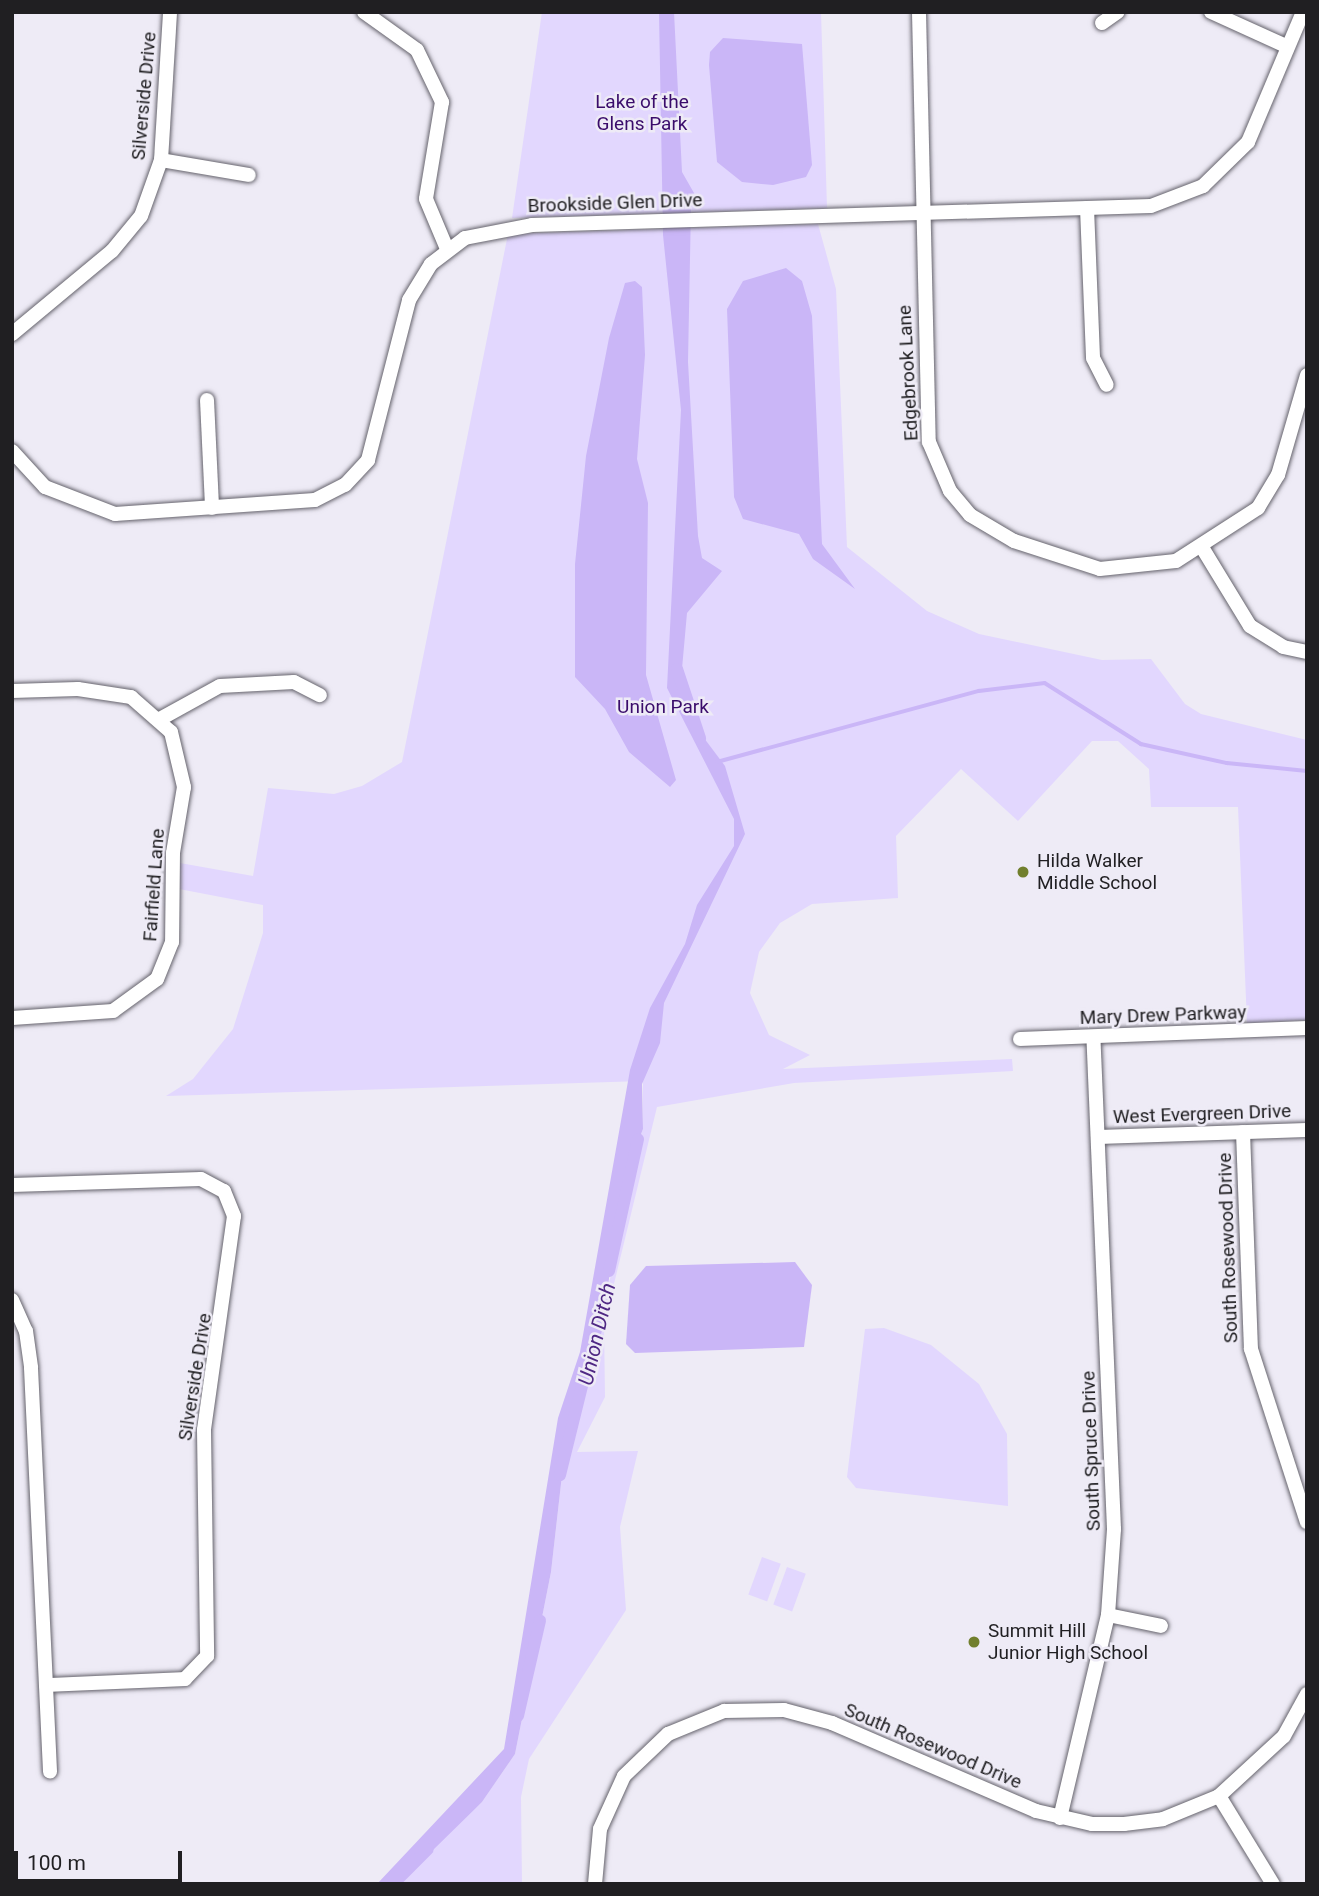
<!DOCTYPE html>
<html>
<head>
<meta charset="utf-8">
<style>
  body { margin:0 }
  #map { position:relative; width:1319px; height:1896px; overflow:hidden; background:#eeebf6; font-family:Roboto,sans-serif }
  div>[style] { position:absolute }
  .green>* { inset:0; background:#e2d7fe; transform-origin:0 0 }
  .water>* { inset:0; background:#cab6f7 }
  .stream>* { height:3.5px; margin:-1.75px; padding:0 1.75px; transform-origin:1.75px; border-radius:1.75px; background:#cab6f7 }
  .canal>* { height:12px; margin:-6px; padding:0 6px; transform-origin:6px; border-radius:6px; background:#cab6f7 }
  .roads { filter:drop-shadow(0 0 2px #65636c) drop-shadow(0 0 2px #65636c) }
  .minor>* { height:14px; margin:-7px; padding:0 7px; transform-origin:7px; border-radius:7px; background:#fff }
  .dots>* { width:19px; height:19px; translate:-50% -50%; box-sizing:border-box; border:4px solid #eeebf6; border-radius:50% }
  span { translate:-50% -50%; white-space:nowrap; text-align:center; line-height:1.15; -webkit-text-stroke:5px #eeebf6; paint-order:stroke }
  .street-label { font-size:19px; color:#201f22 }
  .park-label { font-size:19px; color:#3a0c6b }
  .poi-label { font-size:19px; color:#201f22 }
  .left { translate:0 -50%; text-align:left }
  .water-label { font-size:21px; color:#4f2884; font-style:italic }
  .frame { position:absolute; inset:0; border:14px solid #201f22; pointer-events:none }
  .scale { position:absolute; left:14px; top:1851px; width:168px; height:32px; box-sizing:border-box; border:4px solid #201f22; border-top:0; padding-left:9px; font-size:21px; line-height:24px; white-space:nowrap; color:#201f22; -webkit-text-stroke:5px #eeebf6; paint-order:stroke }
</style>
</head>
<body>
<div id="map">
  <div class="green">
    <div style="clip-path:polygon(542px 12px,821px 12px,827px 208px,512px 218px)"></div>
    <div style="clip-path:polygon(818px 224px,836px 289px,847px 547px,927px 611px,979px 634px,1102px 660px,1151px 659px,1185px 704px,1201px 714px,1307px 740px,1307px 1020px,1247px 1023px,1238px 807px,1151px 807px,1149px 769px,1118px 741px,1092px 741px,1018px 821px,961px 769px,896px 836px,898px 898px,812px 904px,780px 923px,759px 952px,750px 993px,769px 1035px,810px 1055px,783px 1069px,1012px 1059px,1013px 1071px,794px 1083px,657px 1107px,604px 1325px,605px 1397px,577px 1452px,638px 1451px,620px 1527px,626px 1610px,529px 1759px,521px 1797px,522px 1884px,392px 1884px,482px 1802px,515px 1754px,551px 1572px,567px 1431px,613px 1268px,624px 1178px,643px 1129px,643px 1081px,166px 1096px,193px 1079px,233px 1029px,263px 933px,263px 905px,179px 889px,180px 863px,253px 876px,268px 788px,334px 794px,362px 786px,402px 762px,508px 234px)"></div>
    <div style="clip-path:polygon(884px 1328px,931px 1345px,979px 1384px,1007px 1434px,1008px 1506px,856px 1488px,847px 1477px,865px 1329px)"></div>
    <div style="left:762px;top:1557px;width:20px;height:40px;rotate:20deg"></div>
    <div style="left:787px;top:1567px;width:20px;height:40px;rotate:20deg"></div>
  </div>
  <div class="water">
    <div style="clip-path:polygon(659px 12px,674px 12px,682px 172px,698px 200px,691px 207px,688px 362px,698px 536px,702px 558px,722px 571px,687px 613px,680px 691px,689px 718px,725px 766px,745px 834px,664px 1003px,660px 1043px,642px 1084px,643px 1129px,624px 1178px,606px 1299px,567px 1431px,551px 1572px,515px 1754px,482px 1802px,432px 1851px,401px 1870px,392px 1884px,377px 1884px,504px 1749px,558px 1418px,580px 1352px,630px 1070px,650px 1008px,685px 944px,697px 905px,734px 846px,734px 819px,667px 688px,681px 410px,663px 235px)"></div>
    <div style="clip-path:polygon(723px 38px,802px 44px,812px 165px,806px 177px,773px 185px,742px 182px,717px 162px,709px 65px,710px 52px)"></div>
    <div style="clip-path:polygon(786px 268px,802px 281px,812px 316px,822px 544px,855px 589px,813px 559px,799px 534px,743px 519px,734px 497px,727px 309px,743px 281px)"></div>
    <div style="clip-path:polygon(635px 281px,642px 287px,645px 355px,637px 459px,648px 503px,646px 675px,676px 780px,670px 787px,629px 752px,605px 709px,575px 677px,575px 564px,586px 456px,609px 338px,625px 283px)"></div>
    <div style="clip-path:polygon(795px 1262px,812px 1285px,804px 1347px,635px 1353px,626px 1344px,630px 1285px,646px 1266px)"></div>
  </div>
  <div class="stream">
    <div style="left:717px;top:762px;width:271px;rotate:-15.2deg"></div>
    <div style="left:979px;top:691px;width:66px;rotate:-6.9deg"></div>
    <div style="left:1045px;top:683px;width:114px;rotate:32.4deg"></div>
    <div style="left:1141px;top:744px;width:88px;rotate:12.5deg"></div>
    <div style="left:1227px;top:763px;width:80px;rotate:5.7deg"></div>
  </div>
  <div class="canal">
    <div style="left:677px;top:669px;width:73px;rotate:71.6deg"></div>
    <div style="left:609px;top:1271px;width:135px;rotate:-77.6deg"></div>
    <div style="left:560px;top:1475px;width:192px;rotate:-76.1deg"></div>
    <div style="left:518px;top:1716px;width:98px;rotate:-77deg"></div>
    <div style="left:393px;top:1884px;width:49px;rotate:-45deg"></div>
  </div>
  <div class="roads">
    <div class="minor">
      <div style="left:364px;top:12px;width:65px;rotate:35.6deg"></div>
      <div style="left:417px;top:50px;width:58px;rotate:64.3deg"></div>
      <div style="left:442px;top:102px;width:98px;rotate:99.4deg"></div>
      <div style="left:426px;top:199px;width:54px;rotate:67.2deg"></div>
      <div style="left:919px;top:12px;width:430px;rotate:88.7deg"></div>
      <div style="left:929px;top:442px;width:53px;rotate:66.8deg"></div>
      <div style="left:950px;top:491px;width:31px;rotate:50deg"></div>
      <div style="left:970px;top:515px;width:51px;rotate:30.6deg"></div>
      <div style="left:1014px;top:541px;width:90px;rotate:18deg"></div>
      <div style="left:1100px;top:569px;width:76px;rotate:-6deg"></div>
      <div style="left:1176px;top:561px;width:98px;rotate:-32.9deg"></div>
      <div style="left:1258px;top:508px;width:39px;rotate:-59deg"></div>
      <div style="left:1278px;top:475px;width:104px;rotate:-73.8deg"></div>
      <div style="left:1211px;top:12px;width:82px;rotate:24.4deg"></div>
      <div style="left:1102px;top:23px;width:19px;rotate:-35deg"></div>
      <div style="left:161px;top:160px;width:89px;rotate:9.7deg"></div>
      <div style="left:1087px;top:208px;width:150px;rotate:87.7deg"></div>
      <div style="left:1093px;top:358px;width:30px;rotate:63deg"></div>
      <div style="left:12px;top:334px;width:130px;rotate:-39.7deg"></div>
      <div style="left:112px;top:251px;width:45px;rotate:-50.4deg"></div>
      <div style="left:141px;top:216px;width:59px;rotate:-70.3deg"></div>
      <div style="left:161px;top:160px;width:148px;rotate:-86.5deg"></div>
      <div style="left:207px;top:400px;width:108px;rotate:87.3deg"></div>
      <div style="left:12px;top:451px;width:49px;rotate:47.5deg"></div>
      <div style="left:45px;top:487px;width:75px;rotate:21.1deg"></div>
      <div style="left:115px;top:514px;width:200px;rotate:-4deg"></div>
      <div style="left:315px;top:500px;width:34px;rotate:-27deg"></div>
      <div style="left:345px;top:485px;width:34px;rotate:-47deg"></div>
      <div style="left:368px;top:460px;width:165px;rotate:-75.6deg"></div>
      <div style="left:409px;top:300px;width:42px;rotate:-58.6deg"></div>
      <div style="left:431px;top:264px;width:43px;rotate:-37.4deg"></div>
      <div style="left:465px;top:238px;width:68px;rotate:-11deg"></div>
      <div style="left:532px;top:225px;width:619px;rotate:-1.76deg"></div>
      <div style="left:1151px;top:206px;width:56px;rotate:-21deg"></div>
      <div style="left:1203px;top:186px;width:63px;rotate:-44.4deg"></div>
      <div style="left:1248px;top:142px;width:141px;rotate:-67.1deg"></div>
      <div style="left:1203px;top:549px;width:90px;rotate:58.6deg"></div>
      <div style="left:1250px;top:626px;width:39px;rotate:32deg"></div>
      <div style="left:1283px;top:647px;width:25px;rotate:12deg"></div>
      <div style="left:12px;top:691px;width:66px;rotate:-1.7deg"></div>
      <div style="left:78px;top:689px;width:54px;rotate:8.6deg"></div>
      <div style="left:131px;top:697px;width:53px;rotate:41.2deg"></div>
      <div style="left:171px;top:732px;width:57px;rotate:76.7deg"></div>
      <div style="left:184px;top:787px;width:67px;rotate:99.5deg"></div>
      <div style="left:173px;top:853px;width:89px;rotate:90.6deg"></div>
      <div style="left:172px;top:942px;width:40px;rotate:112deg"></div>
      <div style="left:157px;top:979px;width:54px;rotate:144deg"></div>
      <div style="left:113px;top:1011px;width:101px;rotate:176deg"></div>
      <div style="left:160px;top:719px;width:68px;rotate:-28.8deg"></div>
      <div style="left:220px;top:686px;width:74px;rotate:-3.1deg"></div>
      <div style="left:294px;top:682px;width:29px;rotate:27deg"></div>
      <div style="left:1020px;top:1039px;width:287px;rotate:-2.2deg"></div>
      <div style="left:1243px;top:1132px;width:217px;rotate:87.9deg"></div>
      <div style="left:1251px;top:1349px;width:182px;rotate:72.1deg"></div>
      <div style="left:1098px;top:1137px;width:209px;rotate:-1.9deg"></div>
      <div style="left:12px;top:1185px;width:189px;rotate:-1.8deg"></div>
      <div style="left:201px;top:1179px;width:26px;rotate:28deg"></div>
      <div style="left:224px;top:1191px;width:27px;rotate:68deg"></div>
      <div style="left:234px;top:1216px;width:216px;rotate:98deg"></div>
      <div style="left:204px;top:1430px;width:226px;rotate:89.2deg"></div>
      <div style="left:207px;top:1656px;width:32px;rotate:134deg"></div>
      <div style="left:185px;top:1679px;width:139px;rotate:177.5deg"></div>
      <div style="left:12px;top:1300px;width:34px;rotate:66deg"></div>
      <div style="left:26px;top:1331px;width:37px;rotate:82deg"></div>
      <div style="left:31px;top:1368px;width:404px;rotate:87.3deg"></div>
      <div style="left:1108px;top:1615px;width:54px;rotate:11.7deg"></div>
      <div style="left:1219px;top:1796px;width:103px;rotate:58.5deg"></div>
      <div style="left:1060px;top:1818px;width:209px;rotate:-76.7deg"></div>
      <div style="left:1108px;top:1615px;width:86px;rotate:-86deg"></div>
      <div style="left:1114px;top:1529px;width:492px;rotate:-92.4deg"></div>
      <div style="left:595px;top:1884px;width:55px;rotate:-84.8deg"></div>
      <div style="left:600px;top:1829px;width:58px;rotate:-65.6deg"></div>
      <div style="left:624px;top:1776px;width:61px;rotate:-43.7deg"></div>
      <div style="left:668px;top:1734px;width:61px;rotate:-22.3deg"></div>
      <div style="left:724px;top:1711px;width:60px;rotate:-1deg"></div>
      <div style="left:784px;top:1710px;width:50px;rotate:15.2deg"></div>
      <div style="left:832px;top:1723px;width:222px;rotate:23.3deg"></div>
      <div style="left:1036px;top:1811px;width:57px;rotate:13.1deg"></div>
      <div style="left:1092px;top:1824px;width:32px"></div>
      <div style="left:1124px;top:1824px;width:39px;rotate:-7deg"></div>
      <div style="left:1163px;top:1819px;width:61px;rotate:-22.3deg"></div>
      <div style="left:1219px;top:1796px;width:88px;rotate:-42.7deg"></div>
      <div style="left:1284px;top:1736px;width:48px;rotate:-61.3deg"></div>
    </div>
  </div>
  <div class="dots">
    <div style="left:1023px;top:872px;background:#717f2d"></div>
    <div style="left:974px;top:1642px;background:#717f2d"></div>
  </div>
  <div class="street-label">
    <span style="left:144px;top:96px;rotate:-85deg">Silverside Drive</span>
    <span style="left:615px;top:203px;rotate:-2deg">Brookside Glen Drive</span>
    <span style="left:908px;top:373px;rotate:-93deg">Edgebrook Lane</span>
    <span style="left:154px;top:885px;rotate:-86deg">Fairfield Lane</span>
    <span style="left:1163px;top:1015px;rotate:-2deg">Mary Drew Parkway</span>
    <span style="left:1202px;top:1114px;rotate:-2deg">West Evergreen Drive</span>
    <span style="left:1228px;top:1248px;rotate:-92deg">South Rosewood Drive</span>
    <span style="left:195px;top:1377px;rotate:-81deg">Silverside Drive</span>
    <span style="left:1091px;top:1451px;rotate:-92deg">South Spruce Drive</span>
    <span style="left:933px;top:1746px;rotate:23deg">South Rosewood Drive</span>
  </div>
  <div class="park-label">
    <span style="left:642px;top:113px">Lake of the<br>Glens Park</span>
    <span style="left:663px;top:707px">Union Park</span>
  </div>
  <div class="poi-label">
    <span class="left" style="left:1037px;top:872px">Hilda Walker<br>Middle School</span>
    <span class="left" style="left:988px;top:1642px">Summit Hill<br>Junior High School</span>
  </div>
  <div class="water-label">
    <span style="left:597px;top:1334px;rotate:-77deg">Union Ditch</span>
  </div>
  <div class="frame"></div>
  <div class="scale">100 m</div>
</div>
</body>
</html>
